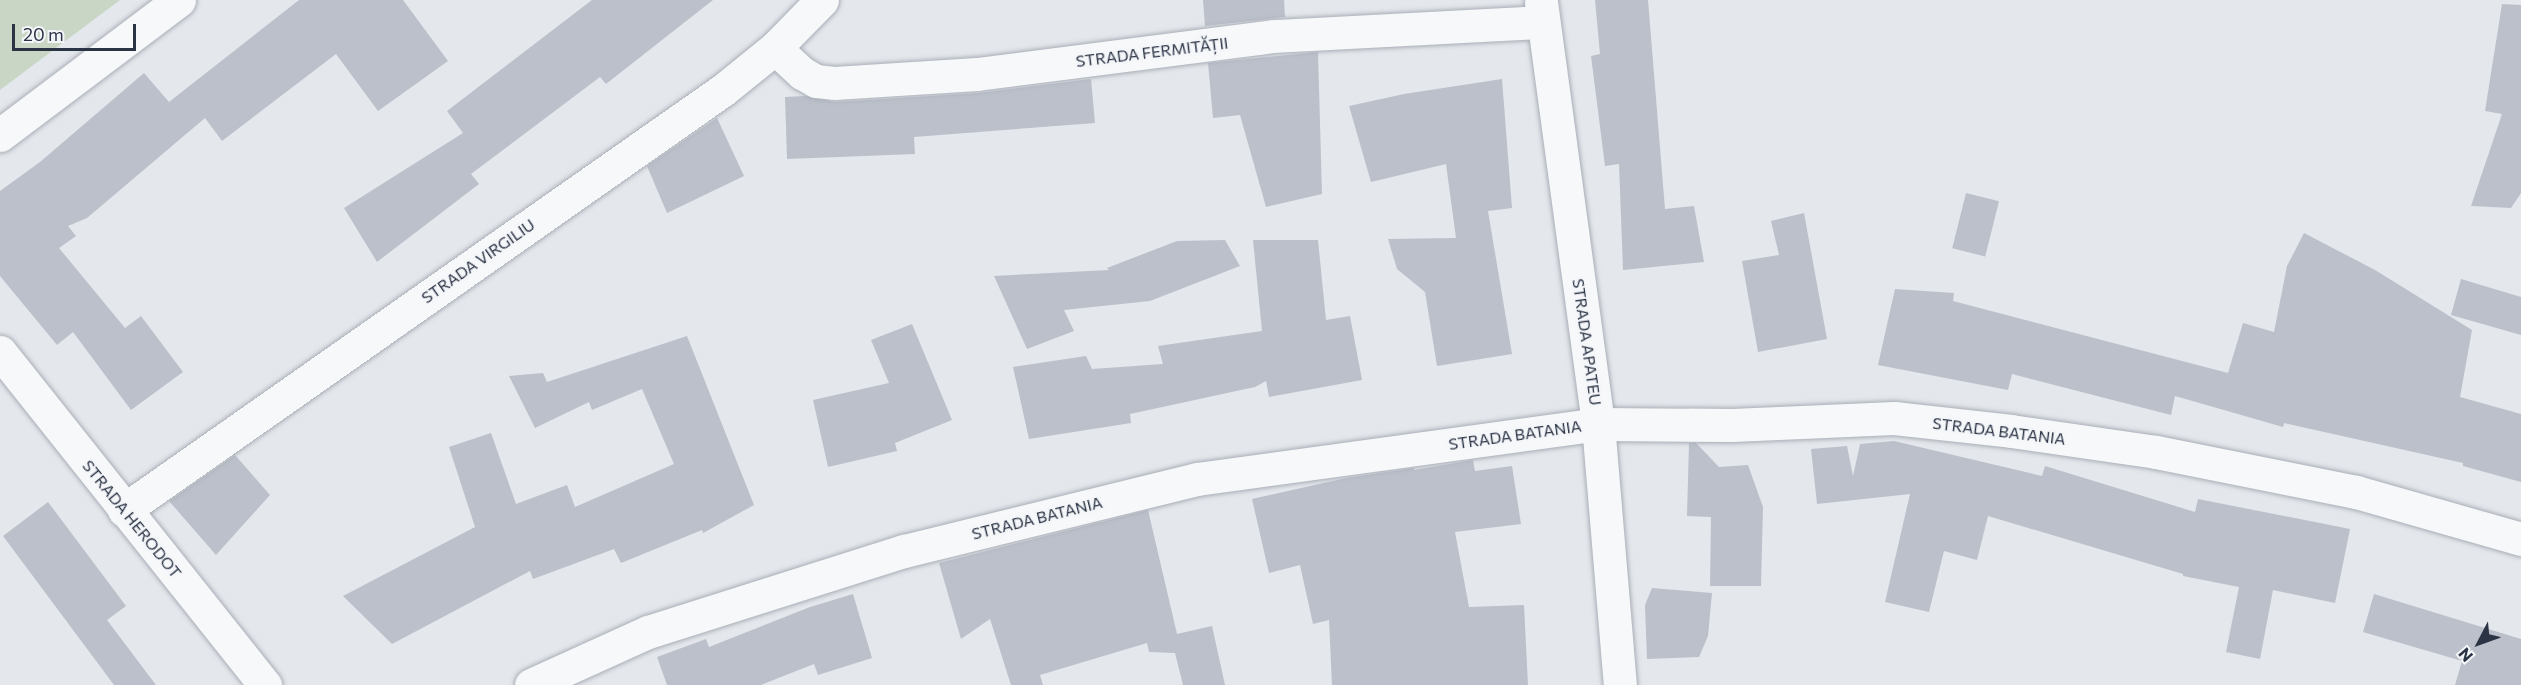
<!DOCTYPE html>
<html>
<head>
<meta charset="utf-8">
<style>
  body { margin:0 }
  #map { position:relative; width:2521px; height:685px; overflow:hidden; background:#e4e7ec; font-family:Commissioner,sans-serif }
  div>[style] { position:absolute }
  .green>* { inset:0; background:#c9d6c5 }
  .building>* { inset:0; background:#bbc0ca; transform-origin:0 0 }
  .roads { filter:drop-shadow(0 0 2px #a9aeb7) drop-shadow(0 0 2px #a9aeb7) }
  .minor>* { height:33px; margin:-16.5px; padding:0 16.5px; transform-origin:16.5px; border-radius:16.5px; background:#f7f8fa }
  span { translate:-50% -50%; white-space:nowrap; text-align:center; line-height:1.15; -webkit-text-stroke:5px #f4f6f9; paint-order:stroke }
  .street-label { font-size:16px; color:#2b3445 }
  .north { position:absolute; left:2449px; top:613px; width:60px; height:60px; -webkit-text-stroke:4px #f4f6f9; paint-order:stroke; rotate:229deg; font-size:16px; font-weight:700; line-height:24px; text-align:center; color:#2b3445 }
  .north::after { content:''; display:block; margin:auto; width:21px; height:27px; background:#2b3445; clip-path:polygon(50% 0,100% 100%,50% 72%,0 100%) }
  .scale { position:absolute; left:12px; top:24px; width:124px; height:27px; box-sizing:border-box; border:3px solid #2b3445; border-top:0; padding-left:8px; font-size:18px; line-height:21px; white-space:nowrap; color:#2b3445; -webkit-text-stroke:4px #f4f6f9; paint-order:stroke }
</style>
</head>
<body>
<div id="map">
  <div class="green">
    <div style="clip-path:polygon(0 0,120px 0,0 90px)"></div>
  </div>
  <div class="building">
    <div style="clip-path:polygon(299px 0,403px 0,448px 61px,378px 111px,336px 54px,222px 141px,205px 118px,87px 218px,68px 226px,76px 236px,59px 248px,125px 328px,141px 316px,183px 372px,131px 410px,73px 332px,57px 345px,0 276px,0 191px,40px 162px,144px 73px,169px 102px)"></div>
    <div style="clip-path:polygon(592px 0,713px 0,606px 84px,600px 77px,471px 174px,479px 184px,377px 262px,344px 208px,463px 133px,447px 111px)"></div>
    <div style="clip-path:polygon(1203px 0,1284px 0,1285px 17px,1205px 26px)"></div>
    <div style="clip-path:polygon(1595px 0,1648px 0,1665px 209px,1694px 206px,1704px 262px,1623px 270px,1619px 164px,1605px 166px,1591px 56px,1600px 54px)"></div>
    <div style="clip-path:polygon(2502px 4px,2521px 5px,2521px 193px,2511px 208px,2471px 206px,2502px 114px,2485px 111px)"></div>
    <div style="clip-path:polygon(1318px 52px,1322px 194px,1266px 207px,1240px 115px,1213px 118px,1208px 63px)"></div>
    <div style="clip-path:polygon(1091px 79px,1095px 123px,914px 137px,915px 154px,787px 159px,785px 97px,805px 96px,835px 102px,978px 93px)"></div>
    <div style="clip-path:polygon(1502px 79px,1512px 208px,1488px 211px,1512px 354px,1437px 366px,1425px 292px,1397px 269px,1388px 239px,1456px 238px,1446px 164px,1371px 182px,1349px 106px,1404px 94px)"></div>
    <div style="clip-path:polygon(717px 118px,744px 176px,667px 213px,647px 166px)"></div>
    <div style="left:1966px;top:193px;width:34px;height:57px;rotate:14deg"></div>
    <div style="clip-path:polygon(1804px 213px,1827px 339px,1758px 352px,1742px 261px,1779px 255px,1771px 221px)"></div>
    <div style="clip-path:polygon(2304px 233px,2375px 270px,2472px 330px,2460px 397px,2521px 414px,2521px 482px,2463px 466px,2463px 463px,2284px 423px,2283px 427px,2175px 396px,2171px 415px,2012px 374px,2008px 390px,1878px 365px,1895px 289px,1954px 293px,1953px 301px,2228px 373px,2243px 323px,2274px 332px,2287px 266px)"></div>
    <div style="clip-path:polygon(1225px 240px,1240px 266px,1150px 301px,1064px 310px,1074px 331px,1027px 349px,994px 276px,1109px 270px,1107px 268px,1177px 241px)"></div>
    <div style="clip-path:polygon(1253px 240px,1318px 240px,1326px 320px,1350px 316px,1362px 380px,1269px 397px,1266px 381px,1255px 387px,1130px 414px,1131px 423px,1029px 439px,1013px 367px,1086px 356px,1092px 369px,1163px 364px,1158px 346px,1262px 331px)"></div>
    <div style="clip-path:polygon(2461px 279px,2521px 297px,2521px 335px,2451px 315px)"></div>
    <div style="clip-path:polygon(912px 324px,952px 420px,895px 443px,897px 451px,828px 467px,813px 400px,889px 383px,871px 340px)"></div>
    <div style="clip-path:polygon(687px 336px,754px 505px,703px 533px,702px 530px,621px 563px,614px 549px,533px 579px,530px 571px,392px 644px,343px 596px,475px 527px,449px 447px,491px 433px,516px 504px,567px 485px,575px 507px,674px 464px,642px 389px,592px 410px,589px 402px,535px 428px,509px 376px,543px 373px,547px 382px)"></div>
    <div style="clip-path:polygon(1894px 441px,2042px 476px,2045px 466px,2195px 512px,2198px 499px,2350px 529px,2335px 603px,2273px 590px,2260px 659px,2226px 652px,2239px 587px,2183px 576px,2183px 574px,1988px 516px,1977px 560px,1944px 551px,1929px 612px,1885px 602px,1910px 494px,1817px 504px,1811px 449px,1847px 446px,1853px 476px,1860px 444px)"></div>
    <div style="clip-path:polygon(1689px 443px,1696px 443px,1719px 467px,1748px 465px,1763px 507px,1761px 586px,1710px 586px,1711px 517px,1687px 516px)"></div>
    <div style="clip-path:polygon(235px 455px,270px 495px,216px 555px,169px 501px)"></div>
    <div style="clip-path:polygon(1473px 460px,1475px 471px,1512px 466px,1521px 524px,1455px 532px,1469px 607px,1524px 605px,1528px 685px,1332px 685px,1329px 620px,1313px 624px,1300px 565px,1269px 573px,1252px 499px,1346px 478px,1414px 468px,1414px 470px)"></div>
    <div style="clip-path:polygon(48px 502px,126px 606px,107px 620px,156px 685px,114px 685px,3px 536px)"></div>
    <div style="clip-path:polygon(1148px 510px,1177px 634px,1212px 626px,1225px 685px,1183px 685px,1175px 653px,1149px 652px,1147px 643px,1040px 675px,1043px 685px,1011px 685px,990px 619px,961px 639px,939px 563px)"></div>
    <div style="clip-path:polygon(1652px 588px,1712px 593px,1708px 636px,1699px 657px,1647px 659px,1645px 605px)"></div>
    <div style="clip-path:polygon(853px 594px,872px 658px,818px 675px,814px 664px,761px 685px,667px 685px,657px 657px,706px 639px,709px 647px,810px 607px)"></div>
    <div style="clip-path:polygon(2374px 594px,2521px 639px,2521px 685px,2455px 685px,2462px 661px,2363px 632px)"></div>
  </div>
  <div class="roads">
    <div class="minor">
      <div style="left:1541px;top:2px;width:426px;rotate:82.3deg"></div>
      <div style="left:1598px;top:424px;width:262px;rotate:85.2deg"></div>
      <div style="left:775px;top:48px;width:37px;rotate:43deg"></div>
      <div style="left:802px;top:73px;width:16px;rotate:30deg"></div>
      <div style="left:816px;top:81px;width:18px;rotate:6deg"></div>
      <div style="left:834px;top:83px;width:143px;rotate:-3.6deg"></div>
      <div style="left:977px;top:74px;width:299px;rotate:-7.3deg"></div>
      <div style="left:1274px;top:36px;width:268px;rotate:-3deg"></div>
      <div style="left:0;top:135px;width:224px;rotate:-37deg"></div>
      <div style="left:0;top:352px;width:426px;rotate:51.5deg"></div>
      <div style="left:124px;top:510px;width:732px;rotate:-35.04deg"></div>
      <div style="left:723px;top:90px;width:67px;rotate:-38.9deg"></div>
      <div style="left:775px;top:48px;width:67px;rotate:-45.6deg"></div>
      <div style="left:531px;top:685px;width:128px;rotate:-24.4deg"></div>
      <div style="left:648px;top:632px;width:269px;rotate:-17.6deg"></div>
      <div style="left:904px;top:551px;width:302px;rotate:-13.8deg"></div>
      <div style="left:1197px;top:479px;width:405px;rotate:-7.8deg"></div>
      <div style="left:1598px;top:424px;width:134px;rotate:0.4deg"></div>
      <div style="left:1732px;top:425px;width:162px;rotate:-2.5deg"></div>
      <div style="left:1894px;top:418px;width:118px;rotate:6.3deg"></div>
      <div style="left:2011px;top:431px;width:147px;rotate:8.2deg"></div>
      <div style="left:2156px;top:452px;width:204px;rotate:11.3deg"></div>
      <div style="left:2356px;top:492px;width:172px;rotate:15.9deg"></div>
    </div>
  </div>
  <div class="street-label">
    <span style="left:1152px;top:52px;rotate:-7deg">STRADA FERMITĂȚII</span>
    <span style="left:478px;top:261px;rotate:-35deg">STRADA VIRGILIU</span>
    <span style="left:1587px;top:342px;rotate:82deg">STRADA APATEU</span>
    <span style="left:1999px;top:431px;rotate:7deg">STRADA BATANIA</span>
    <span style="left:1515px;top:435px;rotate:-8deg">STRADA BATANIA</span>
    <span style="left:1037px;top:518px;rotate:-14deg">STRADA BATANIA</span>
    <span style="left:132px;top:519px;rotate:51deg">STRADA HERODOT</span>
  </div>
  <div class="north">N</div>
  <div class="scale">20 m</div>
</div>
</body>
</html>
